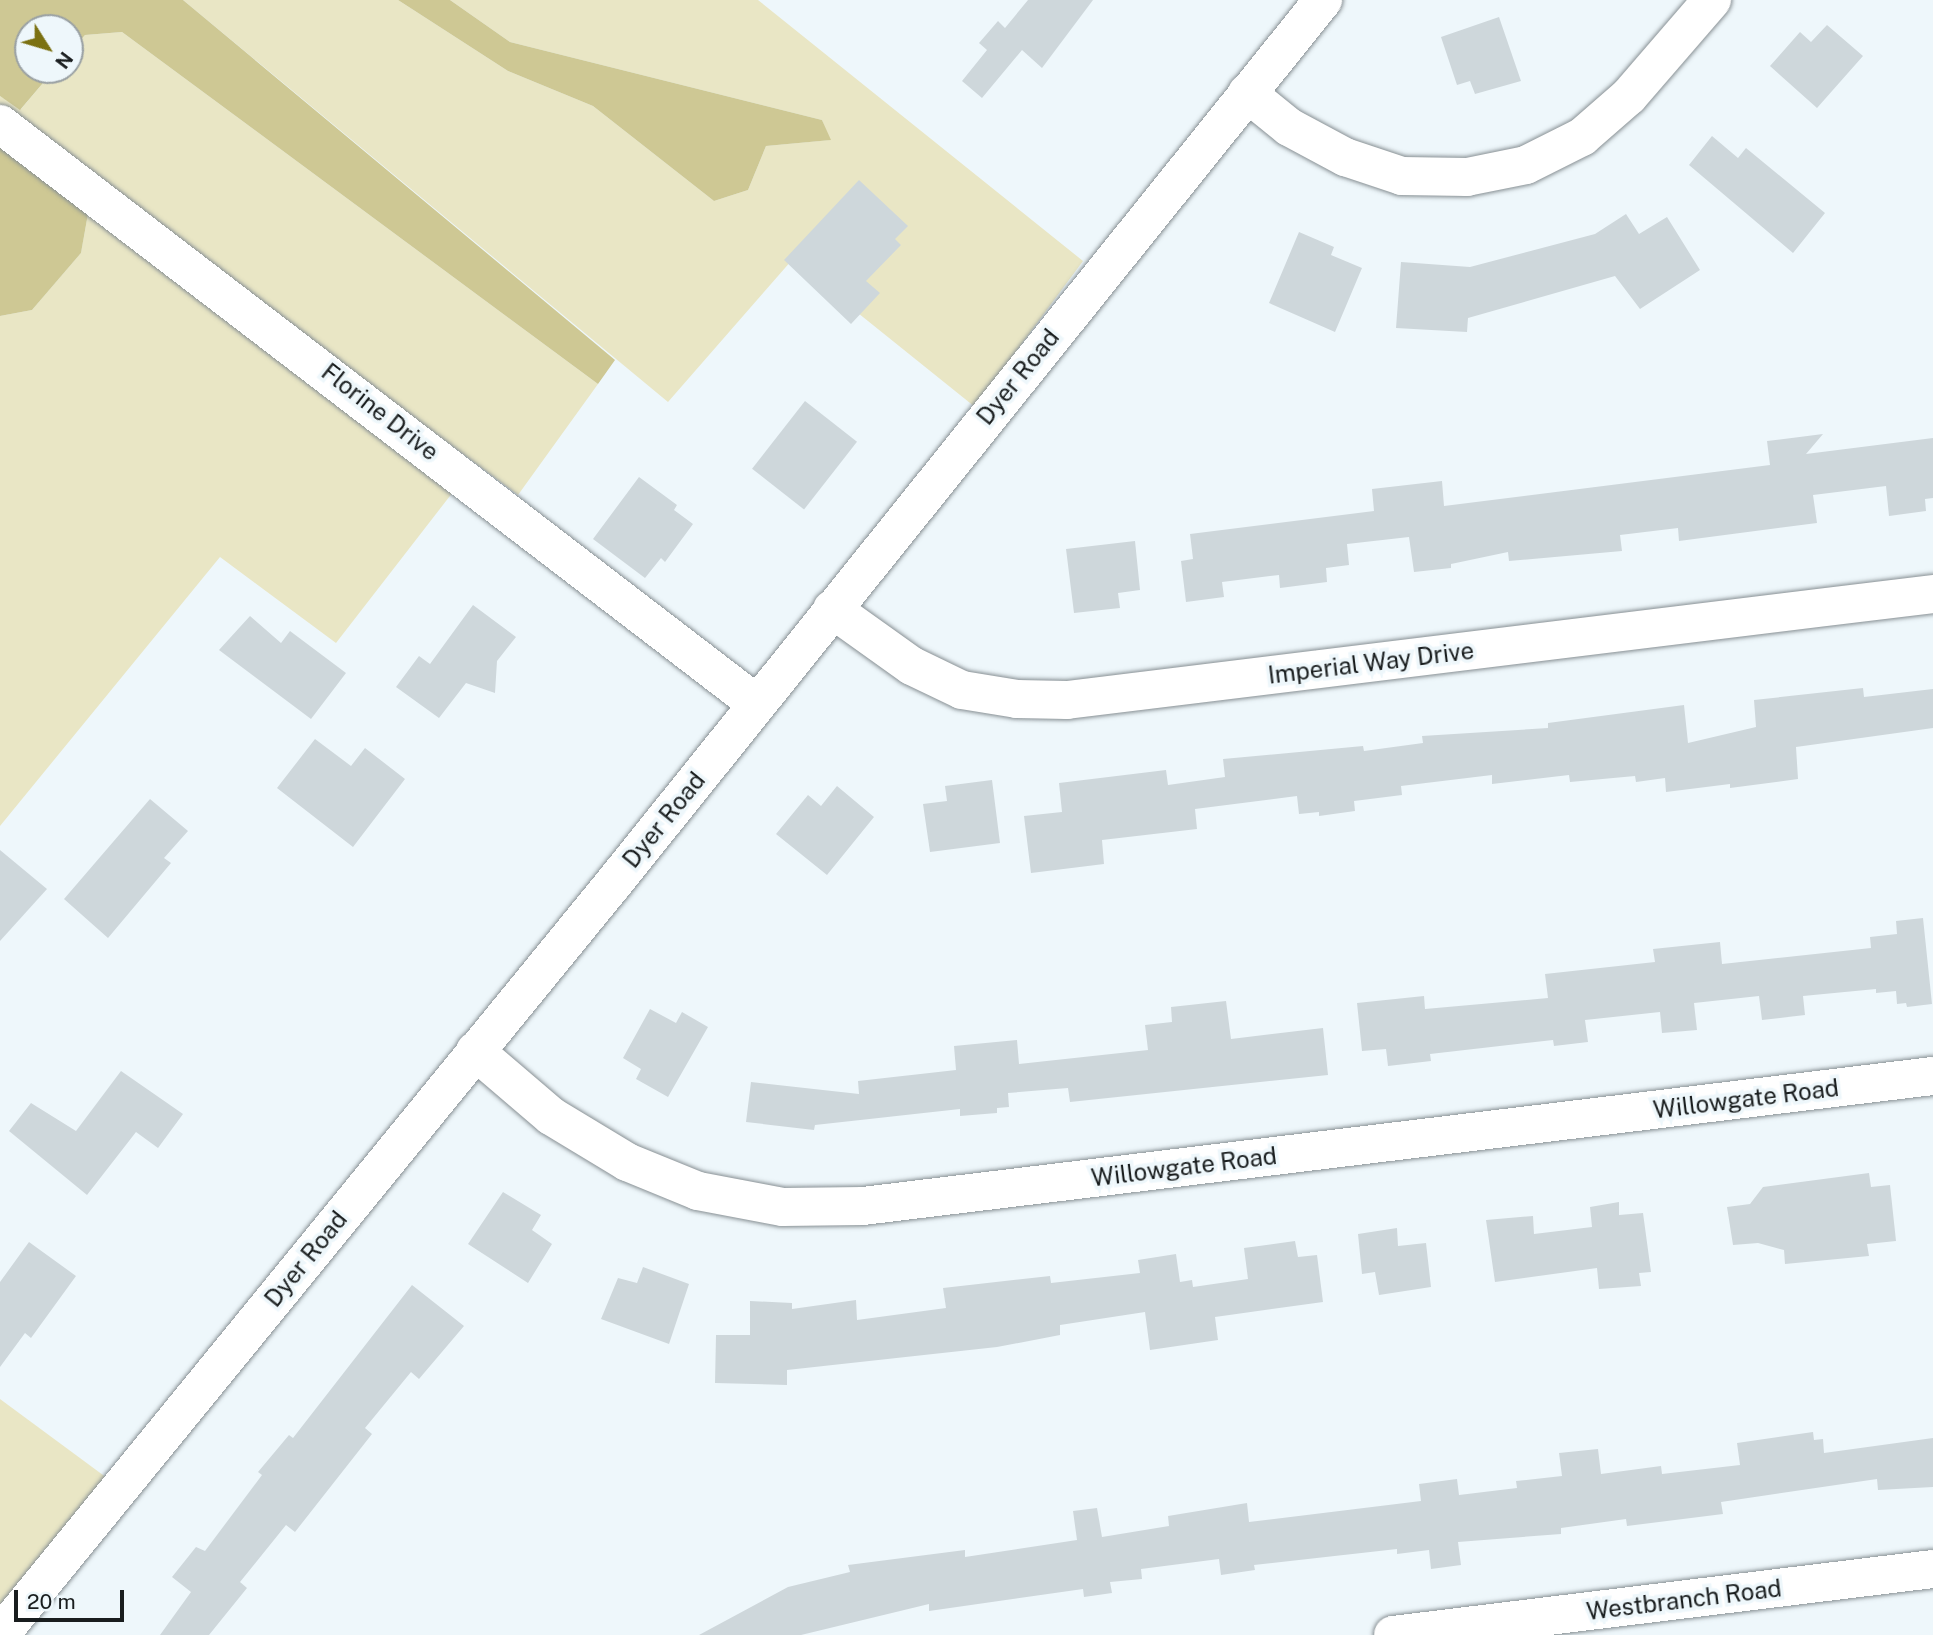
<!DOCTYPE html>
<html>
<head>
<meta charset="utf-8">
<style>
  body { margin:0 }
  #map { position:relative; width:1933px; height:1635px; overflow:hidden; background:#eef7fb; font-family:"Public Sans",sans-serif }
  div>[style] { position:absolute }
  .green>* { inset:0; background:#e9e6c5 }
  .forest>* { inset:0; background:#cec894 }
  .building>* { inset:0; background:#ced7db; transform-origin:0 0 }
  .roads { filter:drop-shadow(0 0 2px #889094) drop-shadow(0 0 2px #889094) }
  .minor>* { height:38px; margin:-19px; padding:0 19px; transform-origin:19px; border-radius:19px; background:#fff }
  .tertiary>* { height:38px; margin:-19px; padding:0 19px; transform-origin:19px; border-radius:19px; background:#fff }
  span { translate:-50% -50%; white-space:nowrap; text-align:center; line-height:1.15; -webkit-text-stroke:7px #eef7fb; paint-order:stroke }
  .street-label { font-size:24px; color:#191d1e }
  .north { position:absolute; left:14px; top:14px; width:70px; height:70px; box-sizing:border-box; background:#eef7fb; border:2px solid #99a0a3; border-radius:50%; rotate:127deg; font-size:19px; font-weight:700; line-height:28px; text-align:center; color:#191d1e }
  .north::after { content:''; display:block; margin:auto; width:24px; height:32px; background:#7b7112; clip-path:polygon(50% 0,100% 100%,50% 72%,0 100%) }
  .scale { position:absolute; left:14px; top:1590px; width:110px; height:32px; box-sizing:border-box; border:4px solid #191d1e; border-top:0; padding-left:9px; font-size:21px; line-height:24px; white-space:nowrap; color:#191d1e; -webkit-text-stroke:5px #eef7fb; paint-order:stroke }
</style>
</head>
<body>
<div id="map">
  <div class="green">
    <div style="clip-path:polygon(183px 0,398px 0,508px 71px,593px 106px,714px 201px,748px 190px,766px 146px,830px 140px,822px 120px,510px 42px,450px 0,758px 0,1083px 261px,975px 407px,792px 260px,668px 402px)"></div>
    <div style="clip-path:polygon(122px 32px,598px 384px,518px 495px,0 110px,0 96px,21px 109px,54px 70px,70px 70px,70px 52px,85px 35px)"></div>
    <div style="clip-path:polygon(89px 208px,453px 492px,336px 643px,220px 557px,0 826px,0 316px,32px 310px,81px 253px)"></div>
    <div style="clip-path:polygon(0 1399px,107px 1478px,0 1608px)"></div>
  </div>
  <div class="forest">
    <div style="clip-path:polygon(0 0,183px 0,615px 360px,598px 384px,122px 32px,85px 35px,70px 52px,70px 28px,28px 28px,28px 70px,54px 70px,20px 110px,0 96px)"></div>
    <div style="clip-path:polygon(398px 0,450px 0,510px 42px,822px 120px,831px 140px,766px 146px,748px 190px,714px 201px,593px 106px,508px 71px)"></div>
    <div style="clip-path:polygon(0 145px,89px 208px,81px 253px,32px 310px,0 316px)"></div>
  </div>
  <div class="building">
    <div style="clip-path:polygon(1028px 0,1093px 0,1042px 68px,1022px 50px,982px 98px,962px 81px,987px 50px,979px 43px,998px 21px,1005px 28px)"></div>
    <div style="clip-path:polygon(1499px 17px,1521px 81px,1475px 94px,1470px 81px,1457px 85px,1441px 37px)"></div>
    <div style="clip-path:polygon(1827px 25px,1863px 56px,1817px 108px,1770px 66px,1800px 32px,1811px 42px)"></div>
    <div style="clip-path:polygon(1712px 136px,1738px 158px,1746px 148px,1825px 213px,1793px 253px,1689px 165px)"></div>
    <div style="clip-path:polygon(859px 180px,908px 226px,895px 239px,901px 245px,866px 281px,880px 293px,851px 324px,784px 260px)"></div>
    <div style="clip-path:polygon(1626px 214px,1639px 234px,1667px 217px,1700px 270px,1640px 309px,1615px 276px,1468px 318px,1467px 332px,1396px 328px,1401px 262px,1470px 267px,1595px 234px)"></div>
    <div style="clip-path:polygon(1299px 232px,1334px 247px,1331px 255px,1362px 268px,1335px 332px,1269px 303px)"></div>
    <div style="left:805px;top:401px;width:66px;height:86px;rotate:38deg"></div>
    <div style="clip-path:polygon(1823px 434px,1806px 454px,1933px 438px,1933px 498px,1925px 499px,1926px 511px,1889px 516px,1886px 486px,1813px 495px,1817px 523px,1679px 541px,1678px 528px,1620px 535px,1622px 551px,1509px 561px,1508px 552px,1451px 564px,1451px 568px,1414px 572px,1409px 537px,1347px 544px,1349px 565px,1326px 568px,1327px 582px,1280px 588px,1279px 575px,1222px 582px,1224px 597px,1186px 602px,1181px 561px,1193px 559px,1190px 534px,1374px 511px,1372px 489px,1442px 481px,1444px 506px,1770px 465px,1767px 441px)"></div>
    <div style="clip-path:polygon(639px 477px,677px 505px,674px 510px,693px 524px,665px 562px,661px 558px,645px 578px,593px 539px)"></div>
    <div style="clip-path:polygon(1135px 541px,1140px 590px,1118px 593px,1120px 608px,1074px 613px,1066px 549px)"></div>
    <div style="clip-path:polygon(473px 605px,516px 637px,497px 661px,495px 693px,466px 683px,439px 718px,396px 687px,419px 656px,430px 664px)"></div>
    <div style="clip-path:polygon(250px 616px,281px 643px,290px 631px,346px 673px,311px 719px,219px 650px)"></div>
    <div style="clip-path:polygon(1863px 688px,1864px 697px,1933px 689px,1933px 728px,1796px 747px,1798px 779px,1730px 788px,1730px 784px,1666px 792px,1665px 778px,1636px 782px,1635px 776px,1570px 782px,1569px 775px,1492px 784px,1492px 775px,1401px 786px,1402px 795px,1354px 801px,1355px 811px,1319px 816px,1319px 812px,1299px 814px,1297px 796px,1195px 809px,1197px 829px,1102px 840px,1104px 864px,1031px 873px,1024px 816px,1062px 812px,1059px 783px,1166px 770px,1168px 785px,1225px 777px,1223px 759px,1363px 746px,1364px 751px,1423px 743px,1422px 736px,1548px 728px,1548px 723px,1684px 705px,1688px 743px,1756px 727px,1754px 700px)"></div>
    <div style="clip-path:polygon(315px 739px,351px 766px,365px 748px,405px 779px,353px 847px,277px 788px)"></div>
    <div style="clip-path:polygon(992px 780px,1000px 843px,930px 852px,923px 804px,947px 801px,945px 786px)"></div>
    <div style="clip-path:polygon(837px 786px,874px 817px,827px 875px,776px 834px,808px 795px,821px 806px)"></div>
    <div style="clip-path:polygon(150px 799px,188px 831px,164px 858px,171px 863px,108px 938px,64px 899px)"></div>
    <div style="clip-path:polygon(0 850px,47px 889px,0 941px)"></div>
    <div style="clip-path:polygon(1923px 918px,1932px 1004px,1907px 1007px,1906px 1003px,1897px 1004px,1896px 991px,1876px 993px,1876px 989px,1803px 996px,1805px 1015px,1762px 1020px,1759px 996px,1694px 1003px,1697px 1030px,1662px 1033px,1660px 1012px,1585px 1020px,1588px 1042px,1554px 1046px,1553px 1040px,1430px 1054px,1431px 1061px,1388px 1066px,1386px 1049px,1362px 1051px,1357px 1003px,1424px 996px,1425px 1009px,1548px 998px,1545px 974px,1655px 962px,1653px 949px,1720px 942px,1722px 964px,1871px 948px,1870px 937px,1897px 934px,1896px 921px)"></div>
    <div style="clip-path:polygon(1226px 1001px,1231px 1039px,1323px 1028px,1328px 1075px,1070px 1102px,1068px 1088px,1008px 1093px,1009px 1107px,997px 1108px,997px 1113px,960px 1116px,960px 1109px,815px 1125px,814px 1130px,746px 1122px,751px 1082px,859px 1094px,858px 1081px,956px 1070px,954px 1046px,1017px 1040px,1019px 1064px,1148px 1050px,1145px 1025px,1172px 1022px,1171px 1007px)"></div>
    <div style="clip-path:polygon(650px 1009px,676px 1023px,682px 1012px,708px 1027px,668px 1097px,636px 1079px,641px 1069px,623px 1058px)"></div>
    <div style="clip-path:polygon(121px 1071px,183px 1114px,158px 1148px,136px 1132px,87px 1195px,9px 1131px,31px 1103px,76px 1131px)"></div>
    <div style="clip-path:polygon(1869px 1173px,1871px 1187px,1890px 1185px,1896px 1241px,1867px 1244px,1869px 1256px,1785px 1264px,1784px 1250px,1758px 1243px,1733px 1245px,1727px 1207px,1750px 1204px,1763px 1187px)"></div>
    <div style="clip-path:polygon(503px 1192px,541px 1215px,532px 1230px,552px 1244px,528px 1283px,468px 1244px)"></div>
    <div style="clip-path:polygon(1619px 1202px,1619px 1215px,1643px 1213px,1651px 1272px,1639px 1273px,1641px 1286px,1599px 1289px,1597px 1268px,1495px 1282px,1486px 1220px,1533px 1216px,1534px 1234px,1592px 1227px,1590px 1207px)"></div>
    <div style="clip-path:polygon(1397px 1228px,1398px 1246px,1426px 1243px,1431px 1287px,1379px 1295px,1375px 1272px,1362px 1274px,1358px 1234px)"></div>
    <div style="clip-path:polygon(1295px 1241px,1298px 1257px,1317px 1255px,1323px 1302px,1215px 1317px,1218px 1340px,1150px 1350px,1145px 1312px,1060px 1325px,1060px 1335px,997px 1347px,787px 1370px,787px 1385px,715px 1383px,716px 1335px,750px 1335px,750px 1301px,792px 1303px,792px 1309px,856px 1300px,857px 1320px,946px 1308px,943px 1288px,1050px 1276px,1051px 1283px,1140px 1273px,1138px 1260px,1176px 1254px,1180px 1282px,1192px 1280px,1193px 1287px,1248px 1279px,1244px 1248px)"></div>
    <div style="clip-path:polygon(29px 1242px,76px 1276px,31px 1338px,25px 1333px,0 1367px,0 1282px)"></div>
    <div style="clip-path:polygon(643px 1267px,689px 1284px,669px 1344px,601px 1319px,618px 1278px,637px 1283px)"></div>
    <div style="clip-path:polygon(412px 1285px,464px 1326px,419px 1379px,411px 1372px,365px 1428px,372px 1434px,295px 1532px,286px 1525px,240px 1582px,247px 1588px,209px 1635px,160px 1635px,191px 1592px,172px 1577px,196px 1547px,205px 1551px,262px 1475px,258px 1472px,289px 1435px,293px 1438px)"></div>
    <div style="clip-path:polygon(1813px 1432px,1814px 1440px,1823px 1439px,1824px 1453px,1933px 1438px,1933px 1487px,1878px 1490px,1877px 1479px,1721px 1502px,1723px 1514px,1627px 1526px,1626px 1519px,1561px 1528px,1561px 1534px,1458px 1542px,1461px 1565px,1431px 1569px,1429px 1550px,1397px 1554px,1397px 1549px,1254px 1565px,1255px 1570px,1221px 1575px,1219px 1559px,1141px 1569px,1142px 1579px,1110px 1582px,1112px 1593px,1084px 1597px,1083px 1589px,929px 1611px,929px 1604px,801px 1635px,699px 1635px,788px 1587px,850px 1572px,848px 1565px,965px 1550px,965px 1557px,1077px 1540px,1073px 1511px,1097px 1508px,1102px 1537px,1169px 1526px,1168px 1516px,1247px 1503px,1249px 1522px,1421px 1501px,1419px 1484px,1457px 1479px,1459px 1495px,1517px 1488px,1516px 1481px,1562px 1476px,1559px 1453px,1598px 1449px,1601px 1474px,1661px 1466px,1662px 1474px,1740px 1465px,1737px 1443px)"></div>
  </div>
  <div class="roads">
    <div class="minor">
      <div style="left:1247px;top:93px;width:54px;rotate:39deg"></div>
      <div style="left:1289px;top:127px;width:64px;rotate:28.2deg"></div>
      <div style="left:1345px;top:157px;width:60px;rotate:18.4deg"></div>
      <div style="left:1402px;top:176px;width:65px;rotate:0.9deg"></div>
      <div style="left:1467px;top:177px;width:60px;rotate:-11.5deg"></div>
      <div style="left:1526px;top:165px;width:63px;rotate:-26.6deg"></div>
      <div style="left:1582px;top:137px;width:62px;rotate:-41.1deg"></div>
      <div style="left:1629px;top:96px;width:127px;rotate:-49.2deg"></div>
      <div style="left:0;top:124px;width:954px;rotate:37.46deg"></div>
      <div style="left:832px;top:609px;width:98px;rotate:35.5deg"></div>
      <div style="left:912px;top:666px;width:55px;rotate:25.6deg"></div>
      <div style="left:962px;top:690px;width:56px;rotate:9.3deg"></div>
      <div style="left:1017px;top:699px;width:50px;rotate:1.1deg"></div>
      <div style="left:1067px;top:700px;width:872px;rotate:-6.98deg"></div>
      <div style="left:475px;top:1051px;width:100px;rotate:40.5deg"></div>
      <div style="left:551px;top:1116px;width:89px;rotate:31.2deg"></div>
      <div style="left:627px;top:1162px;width:77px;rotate:22.2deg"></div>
      <div style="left:698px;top:1191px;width:86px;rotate:10.7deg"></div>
      <div style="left:783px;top:1207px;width:80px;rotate:-0.7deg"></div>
      <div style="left:863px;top:1206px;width:1078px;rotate:-6.93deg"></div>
      <div style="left:1393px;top:1635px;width:544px;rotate:-6.97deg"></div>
    </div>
    <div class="tertiary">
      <div style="left:0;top:1635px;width:969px;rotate:-50.78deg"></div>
      <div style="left:613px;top:884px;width:1134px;rotate:-51.23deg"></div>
    </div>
  </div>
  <div class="street-label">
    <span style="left:1018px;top:377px;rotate:-51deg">Dyer Road</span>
    <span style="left:380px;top:412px;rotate:38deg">Florine Drive</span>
    <span style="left:1371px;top:663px;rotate:-7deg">Imperial Way Drive</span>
    <span style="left:664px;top:820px;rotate:-51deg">Dyer Road</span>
    <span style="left:1746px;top:1099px;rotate:-7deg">Willowgate Road</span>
    <span style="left:1184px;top:1167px;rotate:-7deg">Willowgate Road</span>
    <span style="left:306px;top:1259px;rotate:-51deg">Dyer Road</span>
    <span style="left:1684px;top:1600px;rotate:-7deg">Westbranch Road</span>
  </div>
  <div class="north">N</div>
  <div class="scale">20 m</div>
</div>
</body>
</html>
